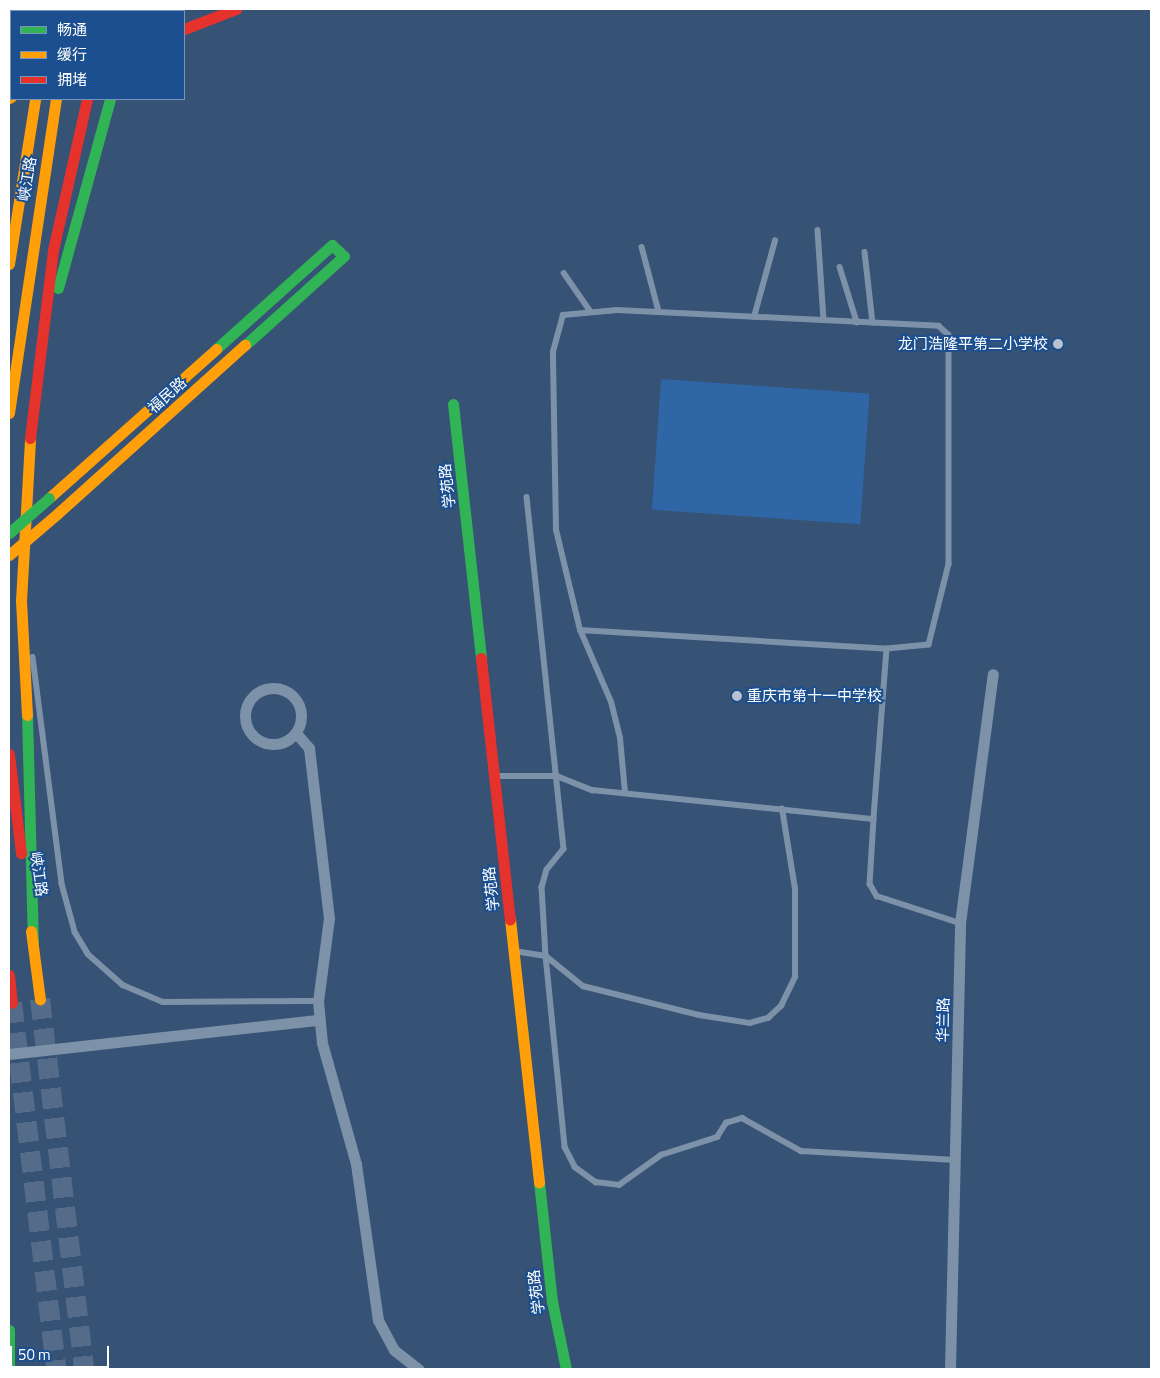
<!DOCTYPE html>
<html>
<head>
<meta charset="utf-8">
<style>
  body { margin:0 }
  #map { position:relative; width:1160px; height:1378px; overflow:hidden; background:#365274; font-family:"Titillium Web","Noto Sans SC",sans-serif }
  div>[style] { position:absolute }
  .green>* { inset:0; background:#2f66a5; transform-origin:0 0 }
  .highway-tunnel>* { height:20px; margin-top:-10px; transform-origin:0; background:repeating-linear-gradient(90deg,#546c89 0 20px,transparent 0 30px) }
  .lane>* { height:5.5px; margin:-2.75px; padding:0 2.75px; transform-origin:2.75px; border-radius:2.75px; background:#7d92a8 }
  .street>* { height:11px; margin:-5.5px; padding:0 5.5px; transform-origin:5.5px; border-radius:5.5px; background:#7d92a8 }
  .street>.ring { margin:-5.5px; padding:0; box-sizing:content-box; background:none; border:11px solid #7d92a8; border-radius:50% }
  .fast>* { height:11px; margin:-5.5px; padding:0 5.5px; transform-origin:5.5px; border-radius:5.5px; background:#30b455 }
  .slow>* { height:11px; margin:-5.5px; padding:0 5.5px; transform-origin:5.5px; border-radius:5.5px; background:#ff9f0a }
  .jam>* { height:11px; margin:-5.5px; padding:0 5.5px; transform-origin:5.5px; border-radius:5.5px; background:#e5322d }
  .fast-bridge>* { height:11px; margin:-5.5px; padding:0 5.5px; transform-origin:5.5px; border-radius:5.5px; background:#30b455 }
  .slow-bridge>* { height:11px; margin:-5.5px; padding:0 5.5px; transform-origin:5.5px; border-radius:5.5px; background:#ff9f0a }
  .dots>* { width:14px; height:14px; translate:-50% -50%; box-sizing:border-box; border:2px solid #1b4f8f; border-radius:50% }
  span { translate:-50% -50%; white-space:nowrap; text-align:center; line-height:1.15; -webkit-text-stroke:4px #1b4f8f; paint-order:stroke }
  .street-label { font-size:15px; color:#fff }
  .poi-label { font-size:15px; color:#fff }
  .right { translate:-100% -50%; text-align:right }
  .left { translate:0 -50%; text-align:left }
  .frame { position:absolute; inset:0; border:10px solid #fff; pointer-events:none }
  .legend { position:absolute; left:10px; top:10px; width:175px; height:90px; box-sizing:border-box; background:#1b4f8f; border:1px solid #7695bc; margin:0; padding:6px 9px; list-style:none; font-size:15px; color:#fff }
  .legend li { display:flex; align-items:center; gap:10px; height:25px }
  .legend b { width:25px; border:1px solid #7695bc }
  .scale { position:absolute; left:10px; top:1346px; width:99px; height:22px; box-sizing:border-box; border:2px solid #fff; border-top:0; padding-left:6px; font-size:15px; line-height:18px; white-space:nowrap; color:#fff; -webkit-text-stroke:4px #1b4f8f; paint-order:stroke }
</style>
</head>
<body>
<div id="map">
  <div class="green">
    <div style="left:661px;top:379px;width:209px;height:131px;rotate:4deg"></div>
  </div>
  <div class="highway-tunnel">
    <div style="left:40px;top:999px;width:373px;rotate:83.2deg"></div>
    <div style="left:12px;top:1003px;width:369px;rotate:83.1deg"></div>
  </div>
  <div class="lane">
    <div style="left:818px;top:230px;width:90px;rotate:86.2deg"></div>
    <div style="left:642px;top:247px;width:67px;rotate:75.3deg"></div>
    <div style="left:865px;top:252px;width:71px;rotate:83.6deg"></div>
    <div style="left:840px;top:267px;width:58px;rotate:72.8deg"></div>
    <div style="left:564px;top:273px;width:47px;rotate:55.3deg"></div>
    <div style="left:754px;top:317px;width:79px;rotate:-74.6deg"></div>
    <div style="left:527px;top:497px;width:354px;rotate:84deg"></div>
    <div style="left:564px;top:849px;width:27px;rotate:129deg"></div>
    <div style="left:547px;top:870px;width:18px;rotate:106deg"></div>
    <div style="left:542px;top:887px;width:69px;rotate:86.7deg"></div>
    <div style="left:546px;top:956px;width:48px;rotate:39deg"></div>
    <div style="left:583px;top:986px;width:120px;rotate:14deg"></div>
    <div style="left:699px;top:1015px;width:52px;rotate:8.9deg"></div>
    <div style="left:750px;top:1023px;width:19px;rotate:-16deg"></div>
    <div style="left:768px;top:1018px;width:18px;rotate:-43deg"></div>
    <div style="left:781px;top:1006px;width:32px;rotate:-64deg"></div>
    <div style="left:795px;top:977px;width:88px;rotate:-90deg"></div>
    <div style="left:795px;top:889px;width:81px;rotate:-99.2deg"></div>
    <div style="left:580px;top:630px;width:103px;rotate:-103.5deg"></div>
    <div style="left:556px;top:530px;width:178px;rotate:-91deg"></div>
    <div style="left:553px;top:352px;width:38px;rotate:-75deg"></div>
    <div style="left:563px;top:315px;width:54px;rotate:-5.3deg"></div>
    <div style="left:617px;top:310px;width:322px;rotate:2.8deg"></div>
    <div style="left:939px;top:326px;width:13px;rotate:42deg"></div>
    <div style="left:949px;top:335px;width:229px;rotate:90deg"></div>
    <div style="left:949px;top:564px;width:83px;rotate:103.9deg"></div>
    <div style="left:929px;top:645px;width:42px;rotate:174.6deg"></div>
    <div style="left:33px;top:657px;width:229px;rotate:82.7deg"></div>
    <div style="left:62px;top:884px;width:50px;rotate:74.8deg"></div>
    <div style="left:75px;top:932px;width:26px;rotate:59deg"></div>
    <div style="left:88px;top:954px;width:47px;rotate:41.5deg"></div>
    <div style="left:123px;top:985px;width:43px;rotate:23deg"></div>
    <div style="left:163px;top:1002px;width:155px;rotate:-0.4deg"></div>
    <div style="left:496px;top:776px;width:61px"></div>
    <div style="left:557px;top:776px;width:38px;rotate:22deg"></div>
    <div style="left:592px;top:790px;width:283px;rotate:5.9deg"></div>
    <div style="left:874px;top:819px;width:65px;rotate:93.5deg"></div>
    <div style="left:870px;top:884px;width:14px;rotate:60deg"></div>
    <div style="left:877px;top:896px;width:87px;rotate:18deg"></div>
    <div style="left:625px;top:793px;width:55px;rotate:-95.2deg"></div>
    <div style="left:620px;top:738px;width:37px;rotate:-104deg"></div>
    <div style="left:611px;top:702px;width:78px;rotate:-113.3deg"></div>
    <div style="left:580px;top:630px;width:308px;rotate:3.5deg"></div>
    <div style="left:887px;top:649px;width:170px;rotate:94.4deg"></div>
    <div style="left:514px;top:951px;width:32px;rotate:9deg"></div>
    <div style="left:546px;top:956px;width:192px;rotate:84.3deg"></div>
    <div style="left:565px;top:1147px;width:22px;rotate:63deg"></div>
    <div style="left:575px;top:1167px;width:26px;rotate:36deg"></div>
    <div style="left:596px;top:1182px;width:23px;rotate:7deg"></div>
    <div style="left:619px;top:1185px;width:52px;rotate:-35.5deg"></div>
    <div style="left:661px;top:1155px;width:59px;rotate:-17.8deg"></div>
    <div style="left:717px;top:1137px;width:17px;rotate:-57deg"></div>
    <div style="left:726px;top:1123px;width:17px;rotate:-17deg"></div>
    <div style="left:742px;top:1118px;width:68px;rotate:29.2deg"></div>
    <div style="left:801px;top:1151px;width:154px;rotate:3.3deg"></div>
  </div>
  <div class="street">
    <div class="ring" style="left:245px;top:688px;width:45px;height:45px"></div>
    <div style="left:296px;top:733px;width:20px;rotate:49deg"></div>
    <div style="left:309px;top:748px;width:171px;rotate:83.3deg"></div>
    <div style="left:329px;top:918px;width:84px;rotate:97.5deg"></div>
    <div style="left:318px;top:1001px;width:42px;rotate:84.6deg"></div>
    <div style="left:322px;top:1043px;width:126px;rotate:74.3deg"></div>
    <div style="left:356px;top:1164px;width:158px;rotate:82deg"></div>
    <div style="left:378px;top:1320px;width:34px;rotate:62deg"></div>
    <div style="left:394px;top:1350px;width:31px;rotate:38deg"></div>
    <div style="left:9px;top:1054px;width:312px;rotate:-6.3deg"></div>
    <div style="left:950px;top:1369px;width:446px;rotate:-88.7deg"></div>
    <div style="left:960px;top:923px;width:251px;rotate:-82.5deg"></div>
  </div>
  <div class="fast">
    <div style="left:54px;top:9px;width:2px;rotate:90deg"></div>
    <div style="left:75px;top:11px;width:2px;rotate:-63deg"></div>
    <div style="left:58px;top:288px;width:196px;rotate:-74.6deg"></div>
    <div style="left:216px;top:349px;width:156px;rotate:-41.9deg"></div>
    <div style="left:332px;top:245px;width:16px;rotate:43deg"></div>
    <div style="left:344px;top:256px;width:133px;rotate:138deg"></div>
    <div style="left:453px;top:404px;width:256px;rotate:83.7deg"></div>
    <div style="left:27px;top:715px;width:228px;rotate:88.5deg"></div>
    <div style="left:539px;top:1182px;width:120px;rotate:83.8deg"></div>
    <div style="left:552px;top:1301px;width:69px;rotate:78.4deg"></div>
    <div style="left:9px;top:1330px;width:39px;rotate:90deg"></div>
  </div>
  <div class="slow">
    <div style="left:110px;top:11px;width:2px;rotate:-63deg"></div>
    <div style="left:146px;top:11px;width:2px;rotate:-63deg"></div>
    <div style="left:9px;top:98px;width:2px;rotate:-27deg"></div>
    <div style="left:9px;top:264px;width:167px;rotate:-81deg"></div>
    <div style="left:9px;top:413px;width:317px;rotate:-81.5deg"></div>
    <div style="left:49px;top:498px;width:224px;rotate:-41.7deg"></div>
    <div style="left:57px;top:514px;width:253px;rotate:-42deg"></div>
    <div style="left:27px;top:715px;width:114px;rotate:-93deg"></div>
    <div style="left:21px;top:601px;width:163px;rotate:-86.8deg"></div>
    <div style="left:510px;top:919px;width:265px;rotate:83.7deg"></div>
    <div style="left:31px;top:931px;width:69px;rotate:82.5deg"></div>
  </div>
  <div class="jam">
    <div style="left:184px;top:29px;width:56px;rotate:-21deg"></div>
    <div style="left:30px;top:438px;width:189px;rotate:-83deg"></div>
    <div style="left:53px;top:250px;width:155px;rotate:-77.3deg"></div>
    <div style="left:481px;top:658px;width:263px;rotate:83.7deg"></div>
    <div style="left:9px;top:754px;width:100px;rotate:83.1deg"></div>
    <div style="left:9px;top:975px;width:28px;rotate:84deg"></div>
  </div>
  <div class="fast-bridge">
    <div style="left:9px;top:533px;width:53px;rotate:-41.2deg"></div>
  </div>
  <div class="slow-bridge">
    <div style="left:9px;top:555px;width:63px;rotate:-40.5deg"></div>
  </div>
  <div class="dots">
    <div style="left:1058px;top:344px;background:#b9c2ce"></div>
    <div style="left:737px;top:696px;background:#b9c2ce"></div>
  </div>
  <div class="street-label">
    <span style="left:27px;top:179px;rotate:-80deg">峡江路</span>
    <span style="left:167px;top:395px;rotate:-42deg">福民路</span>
    <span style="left:447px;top:486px;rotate:-96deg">学苑路</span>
    <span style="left:39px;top:874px;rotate:82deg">峡江路</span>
    <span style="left:491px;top:889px;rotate:-96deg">学苑路</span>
    <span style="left:943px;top:1020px;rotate:-89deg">华兰路</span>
    <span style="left:536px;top:1292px;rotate:-97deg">学苑路</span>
  </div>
  <div class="poi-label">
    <span class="right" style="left:1048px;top:344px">龙门浩隆平第二小学校</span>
    <span class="left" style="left:747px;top:696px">重庆市第十一中学校</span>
  </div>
  <div class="frame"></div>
  <ul class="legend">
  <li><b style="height:6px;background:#30b455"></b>畅通</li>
  <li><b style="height:6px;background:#ff9f0a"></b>缓行</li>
  <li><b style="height:6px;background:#e5322d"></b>拥堵</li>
  </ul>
  <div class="scale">50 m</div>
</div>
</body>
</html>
